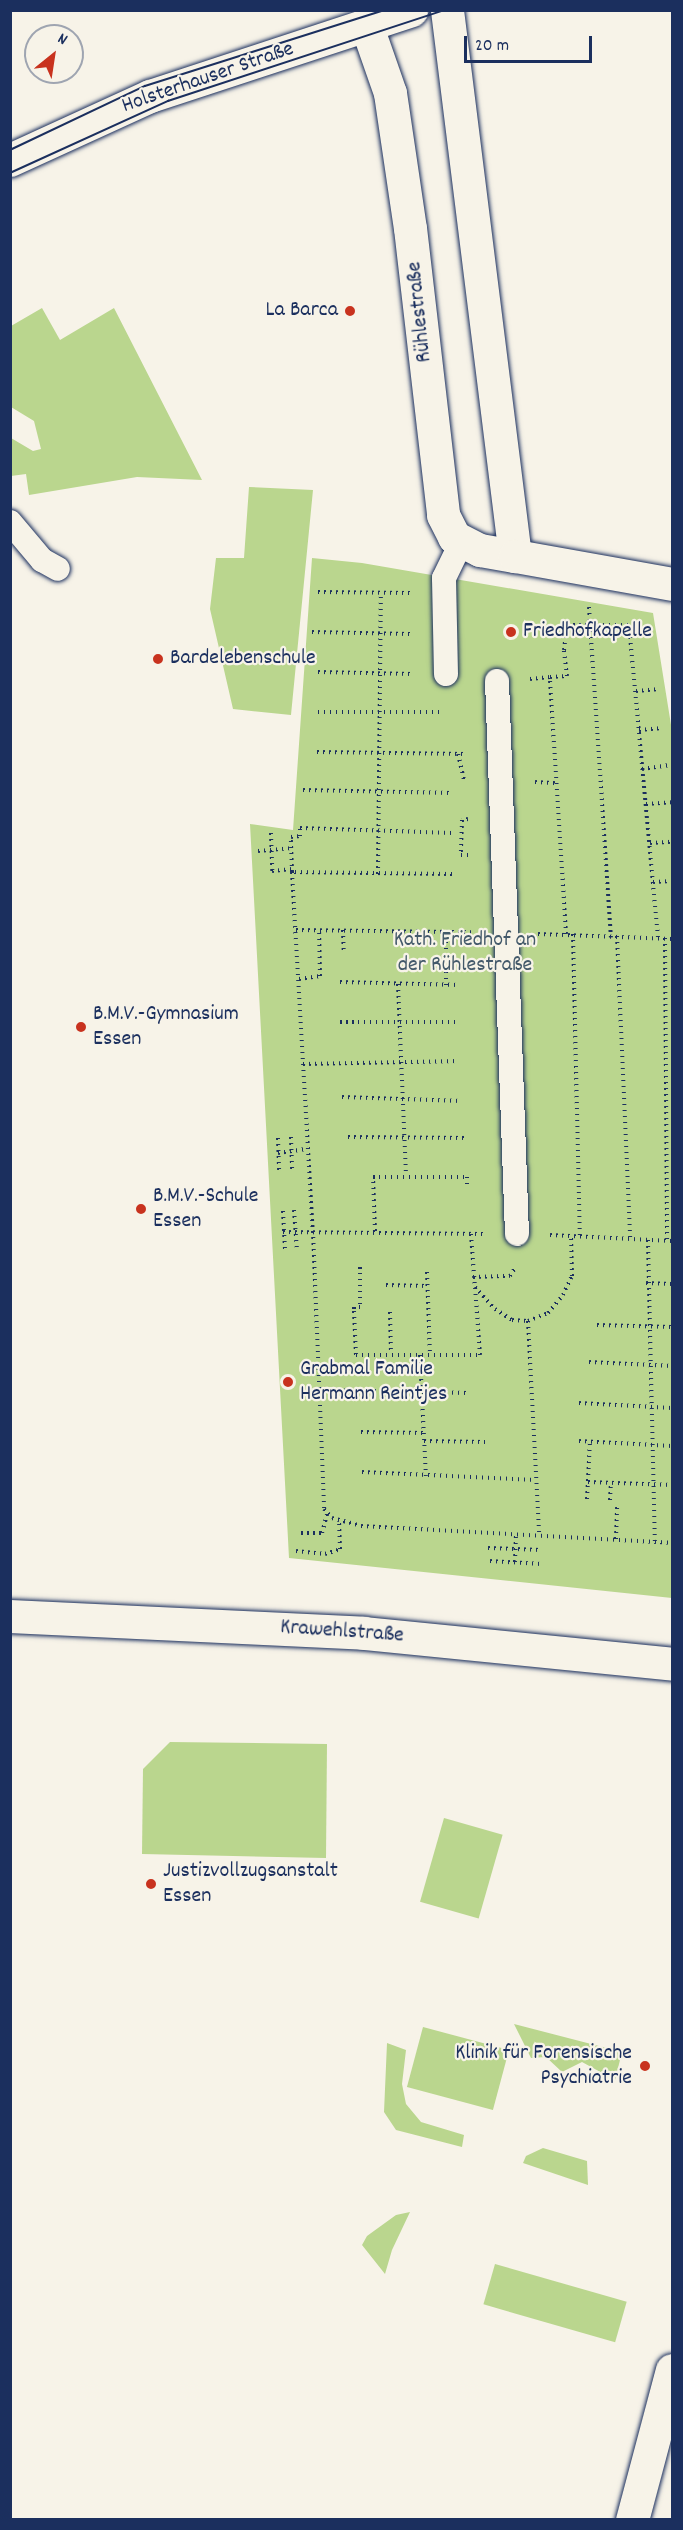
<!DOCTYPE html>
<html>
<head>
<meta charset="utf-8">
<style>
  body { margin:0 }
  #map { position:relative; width:683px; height:2530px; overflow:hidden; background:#f7f3e8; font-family:Dekko,sans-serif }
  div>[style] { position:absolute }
  .green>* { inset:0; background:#bad68e; transform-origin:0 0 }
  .path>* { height:4px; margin-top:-2px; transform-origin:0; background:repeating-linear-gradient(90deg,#1b2f5e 0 1.5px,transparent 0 6px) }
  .roads { filter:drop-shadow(0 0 2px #1b2f5e) drop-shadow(0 0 2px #1b2f5e) }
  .lane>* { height:24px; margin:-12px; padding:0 12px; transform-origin:12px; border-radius:12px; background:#f7f3e8 }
  .street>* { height:33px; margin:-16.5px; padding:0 16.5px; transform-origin:16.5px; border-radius:16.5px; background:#f7f3e8 }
  .secondary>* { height:33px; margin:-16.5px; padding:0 16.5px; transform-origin:16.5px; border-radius:16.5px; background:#f7f3e8 }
  .tram>* { height:1.5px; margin:-0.75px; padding:0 0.75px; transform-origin:0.75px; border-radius:0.75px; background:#1b2f5e }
  .dots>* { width:16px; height:16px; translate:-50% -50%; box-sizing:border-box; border:3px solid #f7f3e8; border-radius:50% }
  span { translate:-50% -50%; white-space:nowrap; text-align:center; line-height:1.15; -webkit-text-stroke:4.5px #f7f3e8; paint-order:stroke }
  .street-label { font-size:22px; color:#1b2f5e }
  .poi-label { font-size:22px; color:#1b2f5e }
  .right { translate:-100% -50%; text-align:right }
  .left { translate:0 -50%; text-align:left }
  .park-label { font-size:22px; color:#43596a }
  .frame { position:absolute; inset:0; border:12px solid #1b2f5e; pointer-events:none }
  .north { position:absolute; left:24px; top:24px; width:60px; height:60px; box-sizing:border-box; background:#f7f3e8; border:2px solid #9fa5b1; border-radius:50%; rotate:30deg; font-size:16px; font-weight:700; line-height:24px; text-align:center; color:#1b2f5e }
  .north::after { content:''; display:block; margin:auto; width:21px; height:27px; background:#c8321e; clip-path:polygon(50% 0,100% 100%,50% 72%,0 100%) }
  .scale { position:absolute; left:464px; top:36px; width:128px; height:27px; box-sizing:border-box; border:3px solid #1b2f5e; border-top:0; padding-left:8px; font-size:18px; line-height:21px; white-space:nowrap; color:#1b2f5e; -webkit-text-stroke:4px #f7f3e8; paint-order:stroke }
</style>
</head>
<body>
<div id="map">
  <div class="green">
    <div style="clip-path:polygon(42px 308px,60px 340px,114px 308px,202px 480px,137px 477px,29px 495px,26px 474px,11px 476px,11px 438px,33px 451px,41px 449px,34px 421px,11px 407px,11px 326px)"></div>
    <div style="clip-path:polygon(249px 487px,313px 490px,291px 715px,233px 709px,210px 609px,216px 558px,244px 558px)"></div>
    <div style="clip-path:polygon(312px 558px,362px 563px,653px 613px,672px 731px,672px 1598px,289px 1558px,250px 824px,293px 830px)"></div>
    <div style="clip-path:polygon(170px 1742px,327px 1744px,326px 1858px,142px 1854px,143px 1769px)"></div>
    <div style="left:444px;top:1818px;width:61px;height:87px;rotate:16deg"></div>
    <div style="clip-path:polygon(514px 2024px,622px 2052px,615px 2080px,582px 2062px,562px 2072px,546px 2057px,531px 2058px)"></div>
    <div style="left:423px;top:2027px;width:89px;height:62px;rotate:15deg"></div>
    <div style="clip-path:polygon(387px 2043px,406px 2050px,402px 2084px,406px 2104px,421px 2122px,464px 2135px,462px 2147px,396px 2130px,384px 2112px)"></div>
    <div style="clip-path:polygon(543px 2148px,587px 2161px,588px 2185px,523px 2163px,526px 2156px)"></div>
    <div style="clip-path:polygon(410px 2212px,392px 2250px,385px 2274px,362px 2245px,367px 2236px,396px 2215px)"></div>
    <div style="left:495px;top:2264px;width:137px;height:42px;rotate:16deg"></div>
  </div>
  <div class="path">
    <div style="left:318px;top:592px;width:92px;rotate:0.6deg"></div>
    <div style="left:589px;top:607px;width:331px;rotate:86.2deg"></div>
    <div style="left:312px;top:632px;width:98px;rotate:1.2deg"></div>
    <div style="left:318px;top:672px;width:95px;rotate:1.2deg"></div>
    <div style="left:530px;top:679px;width:20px;rotate:-6deg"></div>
    <div style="left:636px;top:691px;width:21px;rotate:-5deg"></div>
    <div style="left:318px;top:712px;width:123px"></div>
    <div style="left:639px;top:730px;width:21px;rotate:-5deg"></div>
    <div style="left:317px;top:752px;width:149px;rotate:0.8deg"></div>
    <div style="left:458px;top:754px;width:27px;rotate:77deg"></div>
    <div style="left:642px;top:769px;width:30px;rotate:-8deg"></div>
    <div style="left:535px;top:782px;width:22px;rotate:3deg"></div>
    <div style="left:303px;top:790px;width:148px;rotate:1.2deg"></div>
    <div style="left:646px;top:804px;width:26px;rotate:-4deg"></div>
    <div style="left:468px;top:819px;width:6px;rotate:171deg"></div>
    <div style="left:462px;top:820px;width:35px;rotate:92deg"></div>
    <div style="left:461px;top:855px;width:9px"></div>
    <div style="left:271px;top:833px;width:38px;rotate:88deg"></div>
    <div style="left:272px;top:871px;width:20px;rotate:-6deg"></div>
    <div style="left:650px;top:843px;width:22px;rotate:-3deg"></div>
    <div style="left:258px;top:851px;width:33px;rotate:-5deg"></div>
    <div style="left:292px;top:872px;width:360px;rotate:86.7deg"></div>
    <div style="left:313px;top:1231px;width:278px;rotate:87.7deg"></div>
    <div style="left:324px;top:1509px;width:12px;rotate:48deg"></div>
    <div style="left:332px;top:1518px;width:30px;rotate:15deg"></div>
    <div style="left:361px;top:1526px;width:311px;rotate:3.1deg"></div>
    <div style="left:378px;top:874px;width:282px;rotate:-89.4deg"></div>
    <div style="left:452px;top:874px;width:160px;rotate:-179.3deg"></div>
    <div style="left:292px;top:872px;width:35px;rotate:-92deg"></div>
    <div style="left:291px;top:837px;width:9px;rotate:-6deg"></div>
    <div style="left:300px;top:836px;width:8px;rotate:-90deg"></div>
    <div style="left:300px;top:828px;width:152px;rotate:1.9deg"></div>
    <div style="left:653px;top:882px;width:19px;rotate:-3deg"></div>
    <div style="left:296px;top:930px;width:175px;rotate:0.7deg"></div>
    <div style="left:343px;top:930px;width:24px;rotate:88deg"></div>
    <div style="left:538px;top:934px;width:134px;rotate:2.1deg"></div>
    <div style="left:566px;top:934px;width:257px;rotate:-93.6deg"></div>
    <div style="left:550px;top:677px;width:17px;rotate:-3deg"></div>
    <div style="left:567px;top:676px;width:26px;rotate:-97deg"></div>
    <div style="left:564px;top:650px;width:25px;rotate:-83deg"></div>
    <div style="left:567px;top:625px;width:62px"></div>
    <div style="left:629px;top:625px;width:314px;rotate:84.7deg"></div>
    <div style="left:573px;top:934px;width:303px;rotate:88.7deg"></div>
    <div style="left:617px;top:936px;width:303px;rotate:87.5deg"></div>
    <div style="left:665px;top:938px;width:303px;rotate:89.6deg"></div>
    <div style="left:299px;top:979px;width:21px;rotate:-8deg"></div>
    <div style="left:320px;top:976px;width:46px;rotate:-91.2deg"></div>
    <div style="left:340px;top:982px;width:119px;rotate:1.4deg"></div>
    <div style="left:398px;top:984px;width:192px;rotate:87.6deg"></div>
    <div style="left:446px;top:985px;width:54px;rotate:-90deg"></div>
    <div style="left:340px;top:1022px;width:120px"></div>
    <div style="left:303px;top:1064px;width:155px;rotate:-1.1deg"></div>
    <div style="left:342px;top:1097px;width:119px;rotate:1.9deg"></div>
    <div style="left:291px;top:1137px;width:34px;rotate:88deg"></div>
    <div style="left:348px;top:1137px;width:119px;rotate:0.5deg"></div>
    <div style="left:278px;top:1138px;width:32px;rotate:88deg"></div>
    <div style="left:278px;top:1153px;width:30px;rotate:-8deg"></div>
    <div style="left:294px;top:1210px;width:40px;rotate:85.7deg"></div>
    <div style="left:283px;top:1211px;width:39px;rotate:87deg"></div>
    <div style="left:375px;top:1231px;width:54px;rotate:-92.1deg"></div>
    <div style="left:373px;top:1177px;width:94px"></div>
    <div style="left:467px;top:1177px;width:10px;rotate:90deg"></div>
    <div style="left:283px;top:1232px;width:200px;rotate:0.6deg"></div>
    <div style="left:471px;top:1234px;width:53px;rotate:85.7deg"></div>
    <div style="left:475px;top:1287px;width:30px;rotate:48deg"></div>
    <div style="left:495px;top:1309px;width:20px;rotate:33deg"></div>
    <div style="left:512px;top:1320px;width:16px;rotate:4deg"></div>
    <div style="left:528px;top:1321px;width:22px;rotate:-22deg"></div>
    <div style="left:548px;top:1313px;width:23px;rotate:-50deg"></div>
    <div style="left:563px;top:1295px;width:21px;rotate:-65deg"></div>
    <div style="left:572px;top:1276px;width:40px;rotate:-91.4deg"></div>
    <div style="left:550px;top:1235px;width:122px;rotate:2.8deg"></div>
    <div style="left:648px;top:1240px;width:302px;rotate:88.7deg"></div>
    <div style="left:360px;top:1267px;width:40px;rotate:90deg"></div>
    <div style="left:360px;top:1307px;width:6px;rotate:180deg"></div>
    <div style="left:354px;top:1307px;width:4px;rotate:90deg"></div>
    <div style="left:354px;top:1311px;width:44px;rotate:87.4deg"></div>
    <div style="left:356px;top:1355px;width:124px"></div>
    <div style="left:480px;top:1355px;width:68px;rotate:-94.2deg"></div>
    <div style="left:427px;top:1272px;width:83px;rotate:87.9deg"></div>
    <div style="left:473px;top:1277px;width:37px;rotate:-2deg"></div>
    <div style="left:510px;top:1276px;width:9px;rotate:-58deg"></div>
    <div style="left:646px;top:1283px;width:26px;rotate:2deg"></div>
    <div style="left:386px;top:1285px;width:41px;rotate:1.4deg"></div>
    <div style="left:390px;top:1312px;width:42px;rotate:88.6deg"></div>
    <div style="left:528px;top:1321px;width:212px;rotate:87deg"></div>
    <div style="left:597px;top:1325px;width:75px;rotate:1.5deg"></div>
    <div style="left:420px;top:1355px;width:121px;rotate:87.2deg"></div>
    <div style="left:589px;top:1362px;width:83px;rotate:2.8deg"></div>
    <div style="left:320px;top:1390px;width:148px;rotate:1.2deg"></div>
    <div style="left:579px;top:1403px;width:93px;rotate:3.1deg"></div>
    <div style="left:361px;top:1432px;width:63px;rotate:0.9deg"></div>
    <div style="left:424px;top:1441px;width:61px;rotate:0.9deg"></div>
    <div style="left:579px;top:1441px;width:93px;rotate:3.1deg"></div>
    <div style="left:362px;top:1472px;width:174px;rotate:2.6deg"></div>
    <div style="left:588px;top:1482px;width:84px;rotate:2deg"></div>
    <div style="left:587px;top:1499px;width:57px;rotate:-87deg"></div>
    <div style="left:610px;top:1500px;width:17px;rotate:-87deg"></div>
    <div style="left:301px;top:1533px;width:21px"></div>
    <div style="left:322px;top:1533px;width:20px;rotate:-75deg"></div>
    <div style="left:616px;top:1539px;width:32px;rotate:-88deg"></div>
    <div style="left:488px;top:1548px;width:53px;rotate:2.2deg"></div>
    <div style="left:296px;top:1551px;width:29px;rotate:6deg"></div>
    <div style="left:325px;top:1554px;width:16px;rotate:-18deg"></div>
    <div style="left:340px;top:1549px;width:27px;rotate:-92deg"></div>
    <div style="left:490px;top:1561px;width:51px;rotate:3.4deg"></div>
    <div style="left:515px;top:1562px;width:29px;rotate:-88deg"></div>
  </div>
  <div class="roads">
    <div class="lane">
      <div style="left:10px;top:522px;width:50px;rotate:49.9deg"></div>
      <div style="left:42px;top:560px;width:18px;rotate:29deg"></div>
      <div style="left:446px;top:674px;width:96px;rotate:-91.2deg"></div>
      <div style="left:444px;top:578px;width:41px;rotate:-64.1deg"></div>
      <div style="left:497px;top:681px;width:553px;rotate:87.93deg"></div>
    </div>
    <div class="street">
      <div style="left:366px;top:24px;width:73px;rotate:70.8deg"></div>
      <div style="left:390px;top:93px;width:136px;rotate:81.6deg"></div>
      <div style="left:410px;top:228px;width:289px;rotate:83.4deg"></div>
      <div style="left:443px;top:515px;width:25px;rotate:63deg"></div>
      <div style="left:454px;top:537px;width:29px;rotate:27deg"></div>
      <div style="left:480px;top:550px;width:36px;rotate:10deg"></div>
      <div style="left:515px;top:556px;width:550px;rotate:-97.1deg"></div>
      <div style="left:515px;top:556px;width:159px;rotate:10.1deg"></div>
      <div style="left:10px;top:1616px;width:354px;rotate:2.7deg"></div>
      <div style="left:364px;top:1633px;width:310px;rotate:5.7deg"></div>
      <div style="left:632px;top:2520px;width:155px;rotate:-75.1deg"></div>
    </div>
    <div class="secondary">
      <div style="left:10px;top:160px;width:154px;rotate:-24.6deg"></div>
      <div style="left:150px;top:96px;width:275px;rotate:-18.2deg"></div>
    </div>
  </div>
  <div class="tram">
    <div style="left:10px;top:150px;width:149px;rotate:-25.4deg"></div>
    <div style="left:145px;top:86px;width:251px;rotate:-17.6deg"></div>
    <div style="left:10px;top:173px;width:174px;rotate:-24.5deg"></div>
    <div style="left:168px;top:101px;width:292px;rotate:-18.2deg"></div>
  </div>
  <div class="dots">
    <div style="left:350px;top:311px;background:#c8321e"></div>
    <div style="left:511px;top:632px;background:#c8321e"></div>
    <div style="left:158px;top:659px;background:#c8321e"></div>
    <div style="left:81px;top:1027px;background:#c8321e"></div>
    <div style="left:141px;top:1209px;background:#c8321e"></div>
    <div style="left:288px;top:1382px;background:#c8321e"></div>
    <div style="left:151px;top:1884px;background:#c8321e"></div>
    <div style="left:645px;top:2066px;background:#c8321e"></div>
  </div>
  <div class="street-label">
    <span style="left:208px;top:78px;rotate:-19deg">Holsterhauser Straße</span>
    <span style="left:420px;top:312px;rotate:-96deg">Rühlestraße</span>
    <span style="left:342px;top:1632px;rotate:4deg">Krawehlstraße</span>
  </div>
  <div class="poi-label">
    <span class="right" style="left:338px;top:311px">La Barca</span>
    <span class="left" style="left:523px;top:632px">Friedhofkapelle</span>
    <span class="left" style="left:170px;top:659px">Bardelebenschule</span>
    <span class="left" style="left:93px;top:1027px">B.M.V.-Gymnasium<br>Essen</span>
    <span class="left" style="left:153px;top:1209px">B.M.V.-Schule<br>Essen</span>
    <span class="left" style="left:300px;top:1382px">Grabmal Familie<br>Hermann Reintjes</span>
    <span class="left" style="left:163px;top:1884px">Justizvollzugsanstalt<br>Essen</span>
    <span class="right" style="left:632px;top:2066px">Klinik für Forensische<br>Psychiatrie</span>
  </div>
  <div class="park-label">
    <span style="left:465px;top:953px">Kath. Friedhof an<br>der Rühlestraße</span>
  </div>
  <div class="frame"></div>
  <div class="north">N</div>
  <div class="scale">20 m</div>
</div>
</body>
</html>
